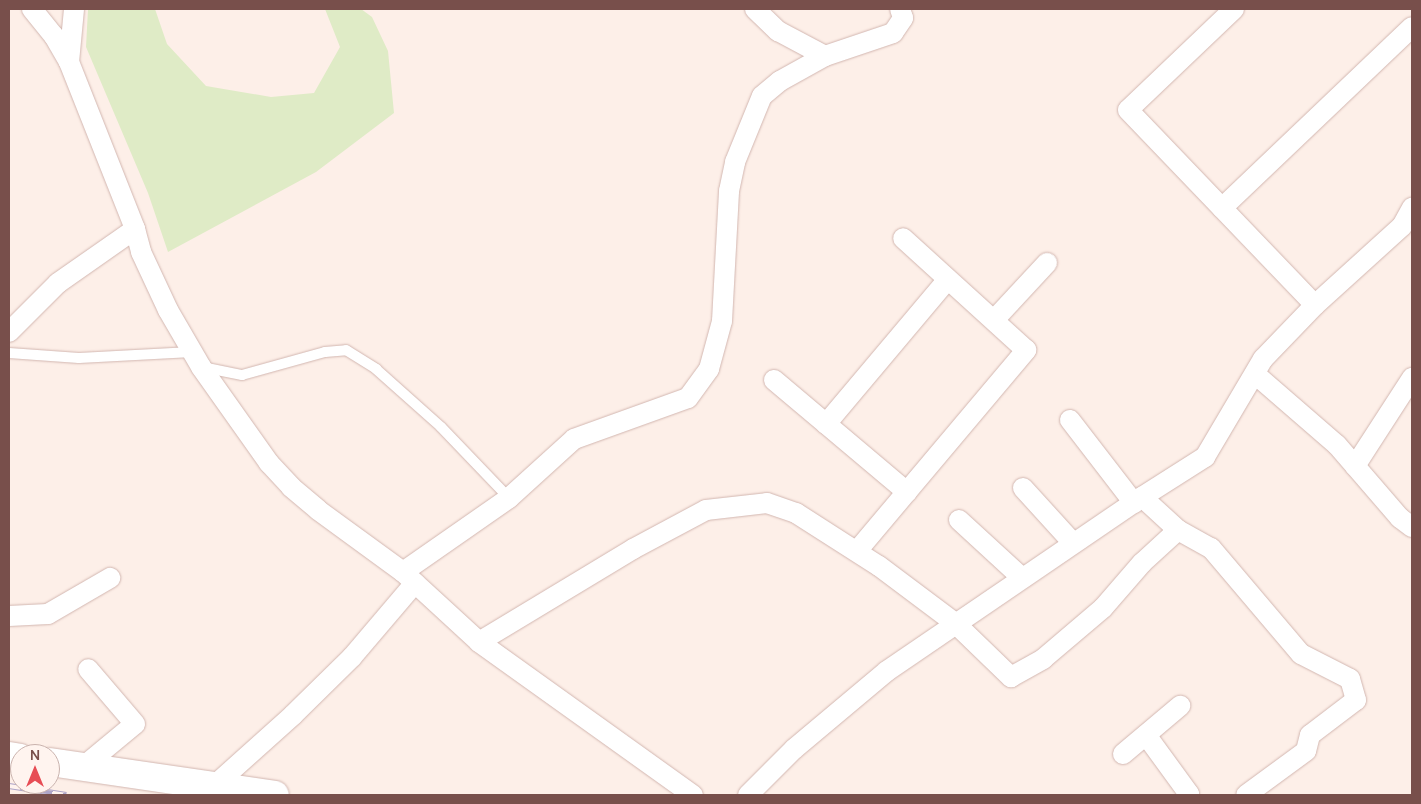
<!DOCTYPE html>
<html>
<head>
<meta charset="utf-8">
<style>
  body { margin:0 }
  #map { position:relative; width:1421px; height:804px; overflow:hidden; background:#fdefe8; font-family:Manrope,sans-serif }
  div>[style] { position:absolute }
  .green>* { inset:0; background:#dfebc6 }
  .roads { filter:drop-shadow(0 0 1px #d2b6b0) drop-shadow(0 0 1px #d2b6b0) }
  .lane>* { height:10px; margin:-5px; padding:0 5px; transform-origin:5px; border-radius:5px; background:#fff }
  .street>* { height:20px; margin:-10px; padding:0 10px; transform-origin:10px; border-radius:10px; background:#fff }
  .secondary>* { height:28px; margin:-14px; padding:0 14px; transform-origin:14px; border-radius:14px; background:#fff }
  .rail>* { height:5.5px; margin-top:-2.75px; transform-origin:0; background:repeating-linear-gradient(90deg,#fff4ef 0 11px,#aea5c8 0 22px); box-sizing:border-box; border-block:1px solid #aea5c8 }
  span { translate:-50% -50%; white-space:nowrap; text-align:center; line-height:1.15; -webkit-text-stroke:4px #fff4ef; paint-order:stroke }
  .frame { position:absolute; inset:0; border:10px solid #784f4b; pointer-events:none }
  .north { position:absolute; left:10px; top:744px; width:50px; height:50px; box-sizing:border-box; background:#fff4ef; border:1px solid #c9b2ad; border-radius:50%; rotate:0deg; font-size:14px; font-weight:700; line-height:20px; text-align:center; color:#784f4b }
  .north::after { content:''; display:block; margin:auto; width:18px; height:22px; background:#e74d55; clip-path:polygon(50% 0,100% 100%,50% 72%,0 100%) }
</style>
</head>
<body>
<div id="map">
  <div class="green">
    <div style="clip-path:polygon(88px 9px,155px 9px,167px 44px,206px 86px,271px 97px,314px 93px,340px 47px,325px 9px,361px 9px,372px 17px,388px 51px,394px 113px,316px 172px,168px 252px,148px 193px,86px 47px)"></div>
  </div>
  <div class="roads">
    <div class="lane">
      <div style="left:9px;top:353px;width:70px;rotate:4.1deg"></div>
      <div style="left:79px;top:358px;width:113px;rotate:-3deg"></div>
      <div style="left:202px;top:367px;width:41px;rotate:11.3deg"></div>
      <div style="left:242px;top:375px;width:86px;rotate:-15.5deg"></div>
      <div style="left:325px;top:352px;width:21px;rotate:-5deg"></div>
      <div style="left:346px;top:350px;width:36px;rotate:32deg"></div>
      <div style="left:376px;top:369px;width:87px;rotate:41.7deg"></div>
      <div style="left:441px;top:427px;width:98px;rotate:46.2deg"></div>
    </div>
    <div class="street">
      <div style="left:32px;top:9px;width:35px;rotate:51deg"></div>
      <div style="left:54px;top:36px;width:30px;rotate:60deg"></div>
      <div style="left:69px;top:62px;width:180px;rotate:68.4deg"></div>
      <div style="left:135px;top:229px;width:24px;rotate:75deg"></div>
      <div style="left:141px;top:252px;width:64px;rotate:65deg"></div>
      <div style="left:168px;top:310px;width:66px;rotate:59.9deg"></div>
      <div style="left:201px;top:367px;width:118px;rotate:54.7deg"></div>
      <div style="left:269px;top:463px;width:33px;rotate:47deg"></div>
      <div style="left:291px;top:487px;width:35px;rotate:40deg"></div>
      <div style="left:318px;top:510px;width:105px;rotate:36.1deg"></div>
      <div style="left:403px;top:572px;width:103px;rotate:42.6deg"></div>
      <div style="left:479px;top:642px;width:263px;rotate:35.6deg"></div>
      <div style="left:755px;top:9px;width:32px;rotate:44deg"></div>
      <div style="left:778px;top:31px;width:53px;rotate:28deg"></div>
      <div style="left:1234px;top:9px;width:146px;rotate:136.4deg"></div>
      <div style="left:1128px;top:110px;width:270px;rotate:46.2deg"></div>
      <div style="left:69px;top:62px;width:53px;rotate:-84.6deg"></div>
      <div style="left:1222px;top:208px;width:262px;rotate:-43.6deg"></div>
      <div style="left:994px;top:320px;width:78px;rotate:-47.1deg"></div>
      <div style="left:9px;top:332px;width:69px;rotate:-45deg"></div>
      <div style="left:58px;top:283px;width:94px;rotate:-35deg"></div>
      <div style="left:1255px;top:374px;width:108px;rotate:40.9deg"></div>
      <div style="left:1337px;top:445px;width:96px;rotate:49.2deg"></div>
      <div style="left:1400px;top:518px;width:15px;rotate:37deg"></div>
      <div style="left:774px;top:380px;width:174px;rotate:40.1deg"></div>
      <div style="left:1070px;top:420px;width:105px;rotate:52.4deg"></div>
      <div style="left:826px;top:424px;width:189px;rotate:-49.9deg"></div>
      <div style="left:1355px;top:466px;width:105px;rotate:-57.1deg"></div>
      <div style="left:1023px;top:488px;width:74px;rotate:47.7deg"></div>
      <div style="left:1142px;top:497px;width:49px;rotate:42.5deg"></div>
      <div style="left:1178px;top:530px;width:38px;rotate:29deg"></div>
      <div style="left:1211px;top:548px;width:139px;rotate:49.7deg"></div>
      <div style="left:1301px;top:654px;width:55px;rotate:27deg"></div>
      <div style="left:1350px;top:679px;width:22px;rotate:74deg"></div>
      <div style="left:1356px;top:700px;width:58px;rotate:142.7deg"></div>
      <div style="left:1310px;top:735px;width:16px;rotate:104deg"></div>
      <div style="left:1306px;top:751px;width:74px;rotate:143.7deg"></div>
      <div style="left:959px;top:520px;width:86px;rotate:42.6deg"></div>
      <div style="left:857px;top:551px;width:263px;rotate:-49.9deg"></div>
      <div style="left:1026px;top:350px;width:166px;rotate:-137.7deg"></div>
      <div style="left:403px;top:572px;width:129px;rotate:-34.9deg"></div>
      <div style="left:509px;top:498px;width:88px;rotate:-42.2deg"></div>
      <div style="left:574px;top:439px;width:121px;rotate:-19.8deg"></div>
      <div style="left:688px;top:398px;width:36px;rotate:-54deg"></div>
      <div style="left:709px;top:369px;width:50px;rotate:-74.8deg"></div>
      <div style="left:722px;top:321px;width:130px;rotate:-86.9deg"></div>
      <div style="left:729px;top:191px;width:30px;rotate:-78deg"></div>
      <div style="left:735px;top:162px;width:71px;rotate:-67.8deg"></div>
      <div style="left:762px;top:96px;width:23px;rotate:-40deg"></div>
      <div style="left:780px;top:81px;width:51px;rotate:-29.1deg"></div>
      <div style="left:825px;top:56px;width:72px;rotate:-18.7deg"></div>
      <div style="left:893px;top:33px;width:18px;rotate:-56deg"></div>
      <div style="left:903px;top:18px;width:9px;rotate:-108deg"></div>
      <div style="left:9px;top:616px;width:39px;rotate:-3deg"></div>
      <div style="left:48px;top:614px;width:72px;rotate:-30.1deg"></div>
      <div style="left:479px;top:642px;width:180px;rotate:-31.1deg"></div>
      <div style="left:633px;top:549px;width:83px;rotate:-28.1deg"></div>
      <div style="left:706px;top:510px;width:61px;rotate:-6.5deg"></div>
      <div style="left:767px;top:503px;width:31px;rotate:19deg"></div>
      <div style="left:796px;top:513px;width:98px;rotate:32.6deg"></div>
      <div style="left:879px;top:566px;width:95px;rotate:36.9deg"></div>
      <div style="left:955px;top:623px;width:78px;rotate:44deg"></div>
      <div style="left:1011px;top:677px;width:37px;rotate:-29deg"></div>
      <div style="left:1043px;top:659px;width:79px;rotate:-40.4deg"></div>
      <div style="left:1103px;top:608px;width:60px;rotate:-49.1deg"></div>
      <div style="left:1142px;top:563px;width:49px;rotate:-42.5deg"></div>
      <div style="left:1146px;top:735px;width:73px;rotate:53.9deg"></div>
      <div style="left:1189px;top:794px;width:2px;rotate:153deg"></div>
      <div style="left:1123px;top:754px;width:75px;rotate:-40.1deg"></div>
      <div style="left:83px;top:767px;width:67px;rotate:-39.6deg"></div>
      <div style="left:135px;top:724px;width:72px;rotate:-130.5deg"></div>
      <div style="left:214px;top:786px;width:106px;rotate:-41.9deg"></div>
      <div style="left:293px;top:715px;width:83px;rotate:-44.5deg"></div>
      <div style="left:352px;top:657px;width:97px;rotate:-49.6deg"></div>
      <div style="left:748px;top:795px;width:65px;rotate:-45deg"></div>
      <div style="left:794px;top:749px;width:121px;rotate:-40deg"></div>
      <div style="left:887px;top:671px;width:309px;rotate:-34.3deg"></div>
      <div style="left:1142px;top:497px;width:75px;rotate:-32.4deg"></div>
      <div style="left:1205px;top:457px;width:114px;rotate:-59.4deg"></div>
      <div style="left:1263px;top:359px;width:75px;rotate:-46.1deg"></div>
      <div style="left:1315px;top:305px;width:118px;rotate:-42.2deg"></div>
      <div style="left:1402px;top:226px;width:21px;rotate:-61deg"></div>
    </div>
    <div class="secondary">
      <div style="left:9px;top:756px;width:11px;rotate:10deg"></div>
      <div style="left:50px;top:762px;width:227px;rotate:8.3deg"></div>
    </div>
  </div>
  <div class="rail">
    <div style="left:9px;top:786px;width:58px;rotate:9deg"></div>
  </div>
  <div class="frame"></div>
  <div class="north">N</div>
</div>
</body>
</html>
